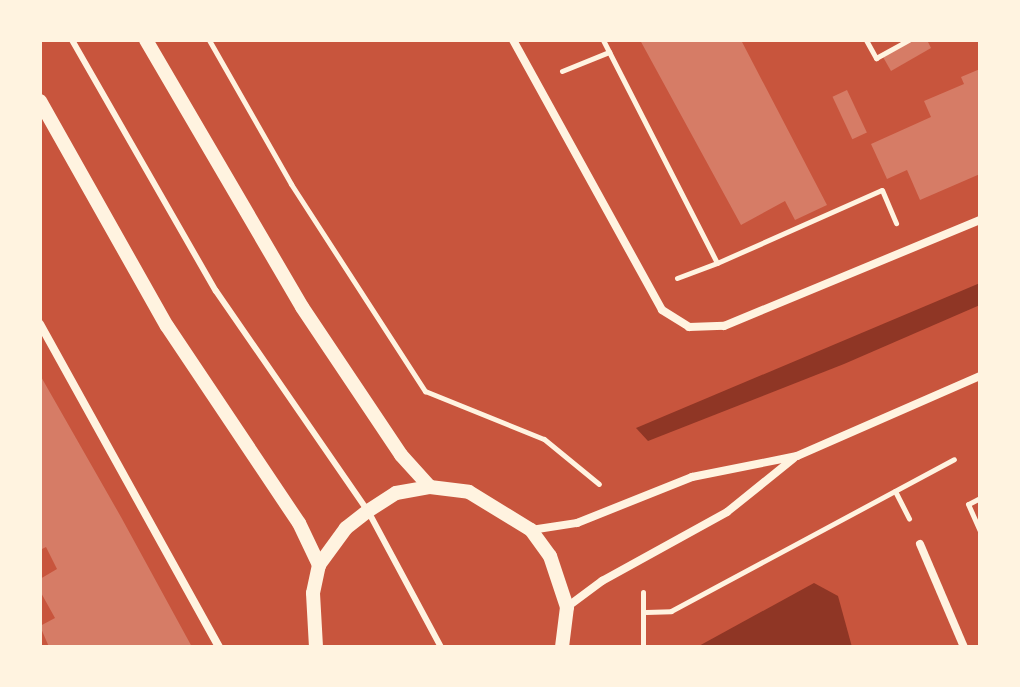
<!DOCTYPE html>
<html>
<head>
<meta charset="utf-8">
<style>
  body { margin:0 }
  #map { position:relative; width:1020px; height:687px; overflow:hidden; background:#c8553d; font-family:"Titillium Web",sans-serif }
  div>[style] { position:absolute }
  .water>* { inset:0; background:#8f3625 }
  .building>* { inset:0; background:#d67c66; transform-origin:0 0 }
  .path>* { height:5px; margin:-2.5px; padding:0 2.5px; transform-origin:2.5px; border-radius:2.5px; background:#fff3e0 }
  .service>* { height:6px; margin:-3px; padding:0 3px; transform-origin:3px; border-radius:3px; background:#fff3e0 }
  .minor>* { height:8px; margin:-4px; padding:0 4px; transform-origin:4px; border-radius:4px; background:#fff3e0 }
  .tertiary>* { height:14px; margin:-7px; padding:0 7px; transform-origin:7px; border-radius:7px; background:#fff3e0 }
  span { translate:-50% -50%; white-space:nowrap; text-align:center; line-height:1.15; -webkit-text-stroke:7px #fff3e0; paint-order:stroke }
  .frame { position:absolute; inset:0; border:42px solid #fff3e0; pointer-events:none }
</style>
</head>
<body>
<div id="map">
  <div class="water">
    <div style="clip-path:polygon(980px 283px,980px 305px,844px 364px,648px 441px,636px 428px)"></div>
    <div style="clip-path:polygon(814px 583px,838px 596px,852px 647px,697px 647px)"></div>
  </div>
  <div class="building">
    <div style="clip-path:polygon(640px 40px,741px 40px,827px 205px,795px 220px,785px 201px,741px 225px)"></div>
    <div style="clip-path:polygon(914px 40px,927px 40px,931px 48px,891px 71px,883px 57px)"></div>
    <div style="clip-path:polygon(980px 69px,980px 174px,920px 200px,907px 170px,887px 179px,871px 144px,931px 117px,924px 101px,964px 84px,961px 77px)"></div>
    <div style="left:847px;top:90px;width:47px;height:16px;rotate:65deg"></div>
    <div style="clip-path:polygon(40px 375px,121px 517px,192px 647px,49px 647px,40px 626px,55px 618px,40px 591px,40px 579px,57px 569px,46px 547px,40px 550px)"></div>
  </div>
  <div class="path">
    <div style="left:209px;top:40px;width:166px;rotate:60.3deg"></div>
    <div style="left:291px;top:184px;width:247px;rotate:57.1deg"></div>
    <div style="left:425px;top:391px;width:128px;rotate:22deg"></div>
    <div style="left:544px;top:439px;width:71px;rotate:39.3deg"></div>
    <div style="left:603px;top:40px;width:250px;rotate:62.9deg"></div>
    <div style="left:717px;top:263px;width:180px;rotate:-23.9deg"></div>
    <div style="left:882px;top:190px;width:36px;rotate:67deg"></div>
    <div style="left:866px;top:40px;width:21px;rotate:61deg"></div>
    <div style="left:876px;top:58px;width:38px;rotate:-29deg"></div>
    <div style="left:562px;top:71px;width:51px;rotate:-22deg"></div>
    <div style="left:677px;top:278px;width:43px;rotate:-20.6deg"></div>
    <div style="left:895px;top:491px;width:31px;rotate:63deg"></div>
    <div style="left:980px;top:498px;width:13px;rotate:153deg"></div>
    <div style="left:968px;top:504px;width:30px;rotate:66deg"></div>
    <div style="left:643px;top:592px;width:55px;rotate:90deg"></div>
    <div style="left:646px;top:612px;width:25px;rotate:-2deg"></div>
    <div style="left:671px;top:611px;width:321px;rotate:-28.2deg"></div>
  </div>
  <div class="service">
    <div style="left:72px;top:40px;width:289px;rotate:60.2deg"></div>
    <div style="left:216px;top:291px;width:267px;rotate:55.4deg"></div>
    <div style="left:368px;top:511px;width:154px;rotate:61.8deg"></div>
  </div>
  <div class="minor">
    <div style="left:513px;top:40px;width:308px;rotate:61.1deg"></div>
    <div style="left:662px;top:310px;width:32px;rotate:32deg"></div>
    <div style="left:689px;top:327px;width:35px;rotate:-2deg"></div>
    <div style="left:724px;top:326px;width:277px;rotate:-22.5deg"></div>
    <div style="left:40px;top:324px;width:369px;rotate:61deg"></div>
    <div style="left:531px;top:530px;width:47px;rotate:-8.7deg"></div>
    <div style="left:577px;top:523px;width:124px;rotate:-21.8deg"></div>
    <div style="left:692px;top:477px;width:107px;rotate:-11.3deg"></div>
    <div style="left:797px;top:456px;width:200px;rotate:-23.6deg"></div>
    <div style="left:920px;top:544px;width:112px;rotate:66.9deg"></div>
    <div style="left:567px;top:607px;width:44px;rotate:-36.6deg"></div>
    <div style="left:602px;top:581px;width:143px;rotate:-28.9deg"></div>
    <div style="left:727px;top:512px;width:85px;rotate:-38.8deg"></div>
  </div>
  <div class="tertiary">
    <div style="left:146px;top:40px;width:309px;rotate:59.7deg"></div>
    <div style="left:302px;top:307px;width:178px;rotate:56.2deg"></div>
    <div style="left:401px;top:455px;width:43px;rotate:47.8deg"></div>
    <div style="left:40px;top:101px;width:258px;rotate:60.6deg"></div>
    <div style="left:167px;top:326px;width:237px;rotate:56.2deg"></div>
    <div style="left:299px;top:523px;width:47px;rotate:64.5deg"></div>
    <div style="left:316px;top:647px;width:54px;rotate:-93.2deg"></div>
    <div style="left:313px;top:593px;width:29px;rotate:-78deg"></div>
    <div style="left:319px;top:565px;width:46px;rotate:-53.9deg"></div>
    <div style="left:346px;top:528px;width:28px;rotate:-38deg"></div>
    <div style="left:368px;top:511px;width:33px;rotate:-33deg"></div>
    <div style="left:396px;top:493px;width:35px;rotate:-10deg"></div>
    <div style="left:430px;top:487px;width:39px;rotate:7deg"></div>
    <div style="left:469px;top:492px;width:73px;rotate:31.5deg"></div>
    <div style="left:531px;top:530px;width:32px;rotate:54deg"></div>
    <div style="left:550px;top:556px;width:54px;rotate:71.6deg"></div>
    <div style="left:567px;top:607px;width:40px;rotate:97.1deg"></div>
  </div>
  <div class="frame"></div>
</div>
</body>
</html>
